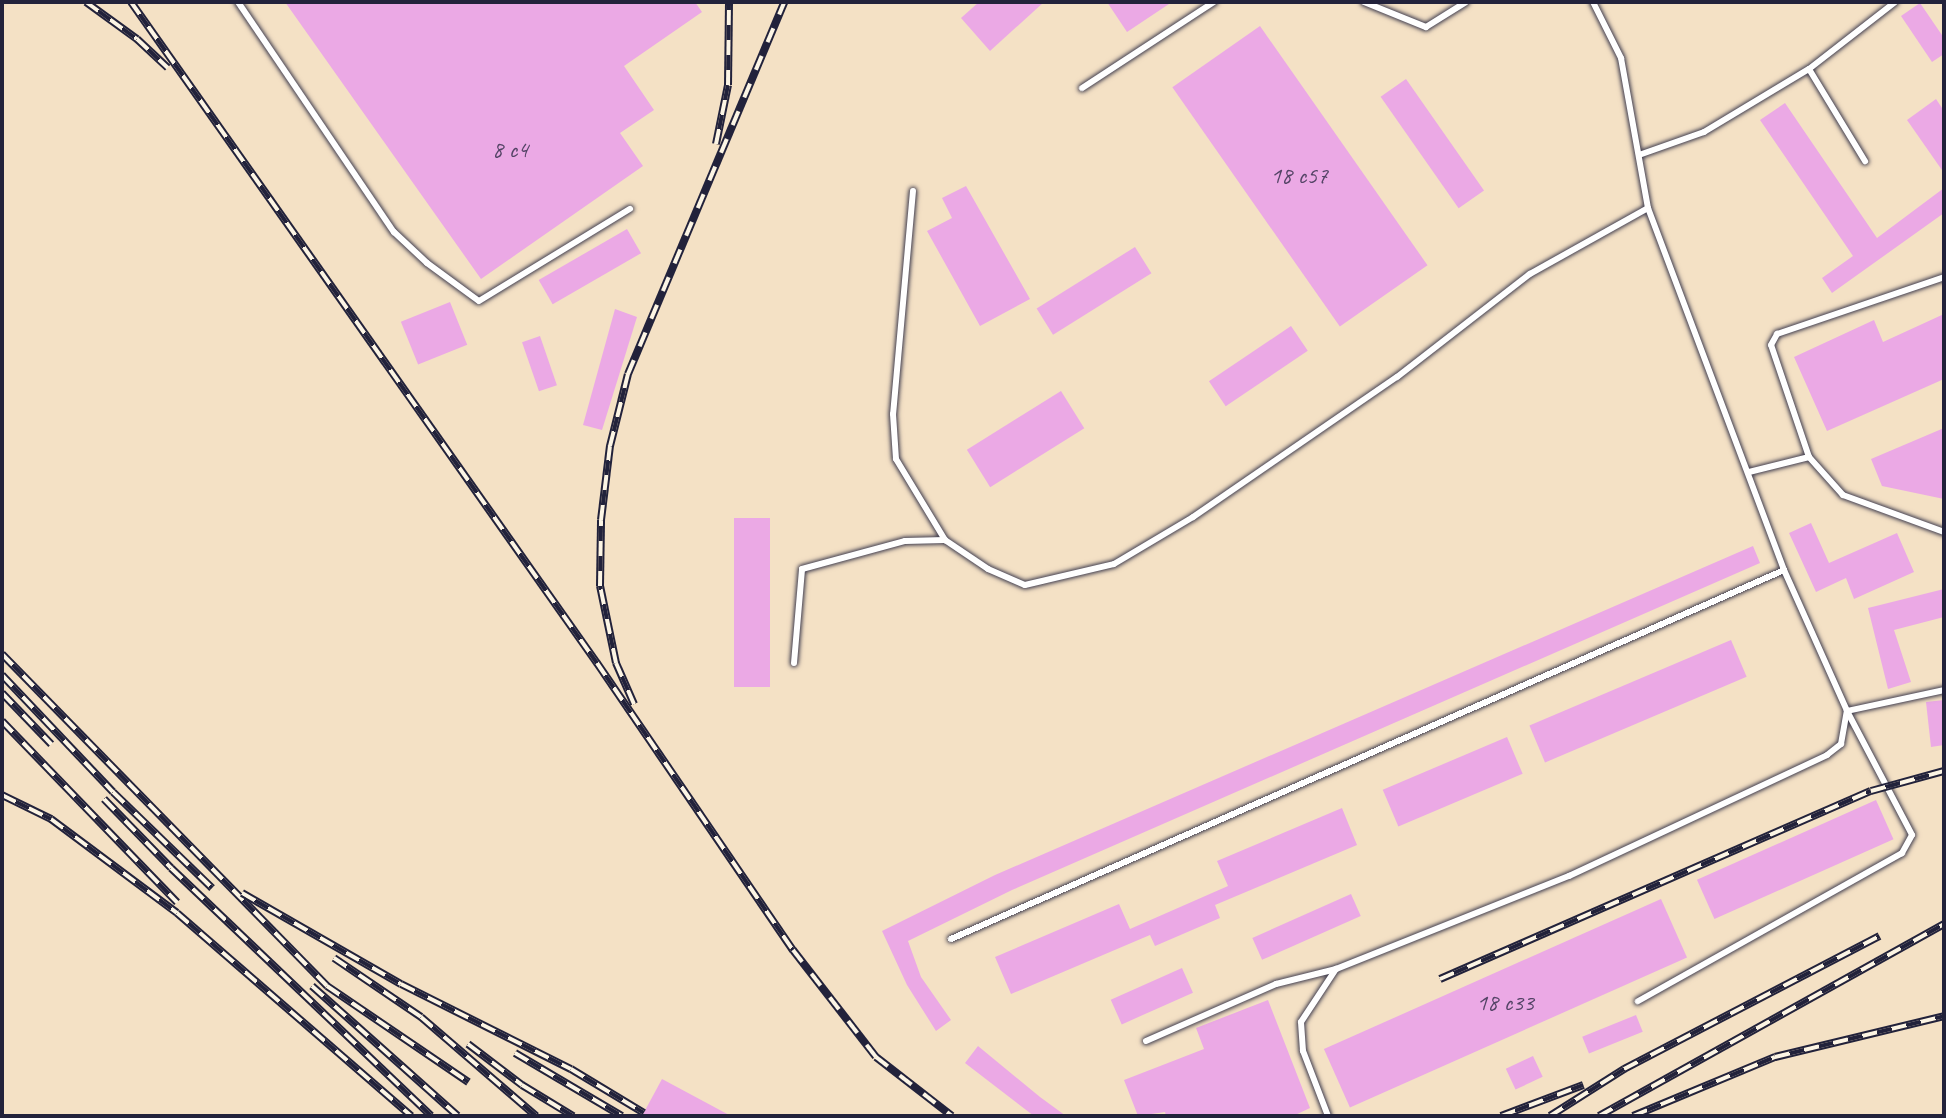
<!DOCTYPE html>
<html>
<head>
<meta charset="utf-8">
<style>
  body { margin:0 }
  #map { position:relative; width:1946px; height:1118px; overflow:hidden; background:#f4e1c5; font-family:Caveat,sans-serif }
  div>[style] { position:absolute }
  .building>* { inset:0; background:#eba9e5; transform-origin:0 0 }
  .roads { filter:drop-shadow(0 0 2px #423f50) drop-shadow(0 0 2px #423f50) }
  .lane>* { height:6px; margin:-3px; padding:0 3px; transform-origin:3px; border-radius:3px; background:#fff }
  .rail>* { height:8px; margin-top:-4px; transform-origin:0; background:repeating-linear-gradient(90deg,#fcf5e5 0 15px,#22223b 0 30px); box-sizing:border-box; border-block:2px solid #22223b }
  span { translate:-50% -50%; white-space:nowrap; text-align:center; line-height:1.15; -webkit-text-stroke:7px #fcf5e5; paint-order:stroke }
  .number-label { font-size:24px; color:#544466 }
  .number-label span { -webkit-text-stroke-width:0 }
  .frame { position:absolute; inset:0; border:4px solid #22223b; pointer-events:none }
</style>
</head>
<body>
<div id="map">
  <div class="building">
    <div style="clip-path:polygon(285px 2px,695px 2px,702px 12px,624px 66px,654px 110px,620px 133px,643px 166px,481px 279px)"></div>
    <div style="clip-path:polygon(979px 2px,1044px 2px,990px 51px,961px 18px)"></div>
    <div style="clip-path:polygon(1107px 2px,1172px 2px,1127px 32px)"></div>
    <div style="clip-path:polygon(1920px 3px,1944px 38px,1944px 54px,1932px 62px,1901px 16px)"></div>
    <div style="left:1260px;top:26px;width:292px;height:107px;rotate:55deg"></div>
    <div style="left:1406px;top:79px;width:136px;height:31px;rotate:55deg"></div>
    <div style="clip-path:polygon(1936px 99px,1944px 111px,1944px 173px,1907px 120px)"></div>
    <div style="clip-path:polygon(1785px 103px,1877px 238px,1944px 188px,1944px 213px,1832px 293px,1822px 278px,1853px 256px,1760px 120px)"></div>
    <div style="clip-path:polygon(966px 186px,1030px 299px,980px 326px,927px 231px,952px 218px,942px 198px)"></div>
    <div style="left:627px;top:229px;width:28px;height:102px;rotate:60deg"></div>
    <div style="left:1135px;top:247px;width:31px;height:116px;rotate:58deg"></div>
    <div style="left:450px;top:302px;width:46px;height:53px;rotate:68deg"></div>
    <div style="clip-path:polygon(615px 309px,637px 317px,602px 430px,583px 425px)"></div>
    <div style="clip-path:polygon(1944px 314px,1944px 379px,1827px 431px,1794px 357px,1874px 320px,1883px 342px)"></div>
    <div style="left:1291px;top:326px;width:30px;height:99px;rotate:56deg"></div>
    <div style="left:540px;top:336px;width:52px;height:19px;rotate:71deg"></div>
    <div style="left:1061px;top:391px;width:44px;height:111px;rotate:58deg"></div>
    <div style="clip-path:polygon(1944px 428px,1944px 499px,1882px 486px,1871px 459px)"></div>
    <div style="left:734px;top:518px;width:36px;height:169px"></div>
    <div style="clip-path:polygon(1811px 523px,1829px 563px,1897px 533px,1914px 572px,1854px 599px,1846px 578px,1816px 592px,1789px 533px)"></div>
    <div style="clip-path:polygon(1753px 546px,1760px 563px,1012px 890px,908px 941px,921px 977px,951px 1020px,936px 1031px,907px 985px,882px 931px,995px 875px)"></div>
    <div style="clip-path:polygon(1944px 589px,1944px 617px,1894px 630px,1911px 682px,1888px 689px,1868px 608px)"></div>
    <div style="left:1731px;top:640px;width:40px;height:219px;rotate:67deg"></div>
    <div style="clip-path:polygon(1944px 700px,1944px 745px,1931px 747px,1926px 702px)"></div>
    <div style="left:1507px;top:737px;width:40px;height:135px;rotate:67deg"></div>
    <div style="left:1876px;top:800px;width:43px;height:196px;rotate:66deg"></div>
    <div style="clip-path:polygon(1342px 808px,1357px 845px,1215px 905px,1220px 918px,1155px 946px,1150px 935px,1011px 994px,995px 957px,1119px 904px,1130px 929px,1228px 886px,1217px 861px)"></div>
    <div style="left:1351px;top:894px;width:24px;height:108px;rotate:66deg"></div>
    <div style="left:1661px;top:899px;width:64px;height:369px;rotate:66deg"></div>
    <div style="left:1182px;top:968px;width:27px;height:78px;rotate:66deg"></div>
    <div style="clip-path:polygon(1268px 1000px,1310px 1108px,1293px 1116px,1166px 1116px,1165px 1112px,1138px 1116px,1124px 1080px,1204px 1049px,1196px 1028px)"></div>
    <div style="left:1636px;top:1015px;width:18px;height:58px;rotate:68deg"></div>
    <div style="clip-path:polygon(978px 1046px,1040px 1097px,1066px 1116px,1034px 1116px,965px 1063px)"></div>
    <div style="left:1533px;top:1056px;width:23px;height:30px;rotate:65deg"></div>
    <div style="clip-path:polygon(662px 1079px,731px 1116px,642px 1116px)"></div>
  </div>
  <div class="roads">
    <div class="lane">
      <div style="left:238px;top:2px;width:278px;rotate:55.9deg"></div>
      <div style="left:394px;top:232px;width:45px;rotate:43.2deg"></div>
      <div style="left:427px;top:263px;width:64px;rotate:36.2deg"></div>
      <div style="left:479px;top:301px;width:177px;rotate:-31.4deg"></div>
      <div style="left:1364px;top:2px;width:67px;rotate:22deg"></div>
      <div style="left:1426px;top:27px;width:47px;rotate:-32deg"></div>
      <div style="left:1593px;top:2px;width:63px;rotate:63.4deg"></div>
      <div style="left:1621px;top:58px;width:152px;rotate:79.8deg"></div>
      <div style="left:1648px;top:208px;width:387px;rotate:69.4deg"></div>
      <div style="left:1784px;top:570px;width:154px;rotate:65.9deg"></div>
      <div style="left:1847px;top:711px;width:140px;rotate:62.3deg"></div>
      <div style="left:1912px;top:835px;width:21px;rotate:119deg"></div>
      <div style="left:1902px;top:853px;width:303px;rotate:150.7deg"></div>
      <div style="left:1809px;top:69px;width:108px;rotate:58.7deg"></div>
      <div style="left:1082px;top:88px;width:158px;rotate:-33.1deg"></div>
      <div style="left:1639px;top:155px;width:69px;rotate:-19.5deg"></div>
      <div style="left:1704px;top:132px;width:122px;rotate:-31deg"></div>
      <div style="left:1809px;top:69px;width:109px;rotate:-37.9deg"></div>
      <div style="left:913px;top:191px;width:224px;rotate:95.1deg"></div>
      <div style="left:893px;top:414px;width:45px;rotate:86.2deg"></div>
      <div style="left:896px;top:459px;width:95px;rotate:58.8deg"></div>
      <div style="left:945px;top:540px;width:52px;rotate:34deg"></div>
      <div style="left:988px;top:569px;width:40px;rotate:23.4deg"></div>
      <div style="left:1025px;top:585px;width:91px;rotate:-13.3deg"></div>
      <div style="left:1114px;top:564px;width:92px;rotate:-30.7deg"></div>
      <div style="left:1193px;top:517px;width:247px;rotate:-34.5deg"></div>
      <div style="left:1397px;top:377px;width:168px;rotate:-37.8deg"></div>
      <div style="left:1530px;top:274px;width:135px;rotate:-29.2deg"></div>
      <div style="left:1809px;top:457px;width:118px;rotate:-108.7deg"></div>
      <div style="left:1771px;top:345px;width:13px;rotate:-61deg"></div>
      <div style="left:1777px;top:334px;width:176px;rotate:-18.8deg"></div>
      <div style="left:1749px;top:472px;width:62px;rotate:-14deg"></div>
      <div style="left:1809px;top:457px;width:51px;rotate:48.2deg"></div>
      <div style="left:1843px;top:495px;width:108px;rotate:20.1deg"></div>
      <div style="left:794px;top:663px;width:94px;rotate:-85.1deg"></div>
      <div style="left:802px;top:569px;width:107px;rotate:-15.2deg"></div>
      <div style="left:905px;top:541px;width:40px;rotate:-1.4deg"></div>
      <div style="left:951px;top:939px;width:911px;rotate:-23.89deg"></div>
      <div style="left:1146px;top:1041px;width:142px;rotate:-23.7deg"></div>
      <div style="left:1276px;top:984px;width:62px;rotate:-14deg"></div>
      <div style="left:1336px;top:969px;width:251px;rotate:-21.8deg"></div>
      <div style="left:1569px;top:876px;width:285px;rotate:-25.1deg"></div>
      <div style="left:1827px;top:755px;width:18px;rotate:-38deg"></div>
      <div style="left:1841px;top:744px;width:34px;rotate:-80deg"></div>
      <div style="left:1847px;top:711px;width:99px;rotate:-12.2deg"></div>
      <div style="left:1328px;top:1116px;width:70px;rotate:-111deg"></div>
      <div style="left:1303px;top:1051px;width:29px;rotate:-94deg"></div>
      <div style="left:1301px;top:1022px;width:64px;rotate:-56.6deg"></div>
    </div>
  </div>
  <div class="rail">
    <div style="left:86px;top:2px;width:63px;rotate:36deg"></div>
    <div style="left:137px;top:39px;width:42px;rotate:43.1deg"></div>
    <div style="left:131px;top:2px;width:809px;rotate:54.82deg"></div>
    <div style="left:597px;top:663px;width:348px;rotate:55.7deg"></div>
    <div style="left:793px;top:950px;width:135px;rotate:52.2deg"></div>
    <div style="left:876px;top:1057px;width:96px;rotate:37.8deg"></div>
    <div style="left:716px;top:144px;width:60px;rotate:-78.5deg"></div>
    <div style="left:728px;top:85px;width:83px;rotate:-89.3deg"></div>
    <div style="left:2px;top:654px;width:465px;rotate:45.6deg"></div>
    <div style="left:327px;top:986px;width:171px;rotate:34.2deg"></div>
    <div style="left:2px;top:675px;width:161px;rotate:46.5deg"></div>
    <div style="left:113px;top:792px;width:138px;rotate:44.1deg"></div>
    <div style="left:2px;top:693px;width:71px;rotate:46.1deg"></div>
    <div style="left:634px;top:704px;width:45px;rotate:-113.7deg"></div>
    <div style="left:616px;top:663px;width:79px;rotate:-101.7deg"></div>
    <div style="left:600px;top:586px;width:66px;rotate:-89.1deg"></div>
    <div style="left:601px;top:520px;width:75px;rotate:-83.1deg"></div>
    <div style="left:610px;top:446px;width:74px;rotate:-76deg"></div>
    <div style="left:628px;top:374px;width:403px;rotate:-67.2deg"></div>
    <div style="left:2px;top:721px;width:252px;rotate:46deg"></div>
    <div style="left:2px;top:795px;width:55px;rotate:26.1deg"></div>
    <div style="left:51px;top:819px;width:157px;rotate:36.7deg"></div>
    <div style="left:177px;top:913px;width:310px;rotate:40.9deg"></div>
    <div style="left:104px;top:799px;width:96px;rotate:45.8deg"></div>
    <div style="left:171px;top:868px;width:359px;rotate:43.6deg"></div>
    <div style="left:242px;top:893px;width:183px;rotate:29.8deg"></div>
    <div style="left:401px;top:984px;width:190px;rotate:26.6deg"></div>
    <div style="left:571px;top:1069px;width:85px;rotate:31.1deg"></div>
    <div style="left:334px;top:958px;width:105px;rotate:34.1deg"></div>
    <div style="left:421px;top:1017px;width:152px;rotate:40.7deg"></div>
    <div style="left:1440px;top:979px;width:470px;rotate:-23.6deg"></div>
    <div style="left:1871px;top:791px;width:76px;rotate:-15.3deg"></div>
    <div style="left:312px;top:986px;width:195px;rotate:41.7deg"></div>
    <div style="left:468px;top:1044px;width:68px;rotate:37.2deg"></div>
    <div style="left:522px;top:1085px;width:60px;rotate:31.3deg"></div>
    <div style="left:515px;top:1053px;width:124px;rotate:30.5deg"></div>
    <div style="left:1501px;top:1116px;width:88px;rotate:-20.7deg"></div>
    <div style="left:1550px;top:1116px;width:88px;rotate:-32.4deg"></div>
    <div style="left:1624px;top:1069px;width:288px;rotate:-27.5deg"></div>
    <div style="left:1599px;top:1116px;width:395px;rotate:-29.1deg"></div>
    <div style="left:1633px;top:1116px;width:154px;rotate:-22.6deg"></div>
    <div style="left:1775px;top:1057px;width:174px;rotate:-13.6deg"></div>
  </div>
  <div class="number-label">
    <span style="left:510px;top:150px">8 с4</span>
    <span style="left:1299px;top:176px">18 с57</span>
    <span style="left:1505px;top:1003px">18 с33</span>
  </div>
  <div class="frame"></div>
</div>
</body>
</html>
